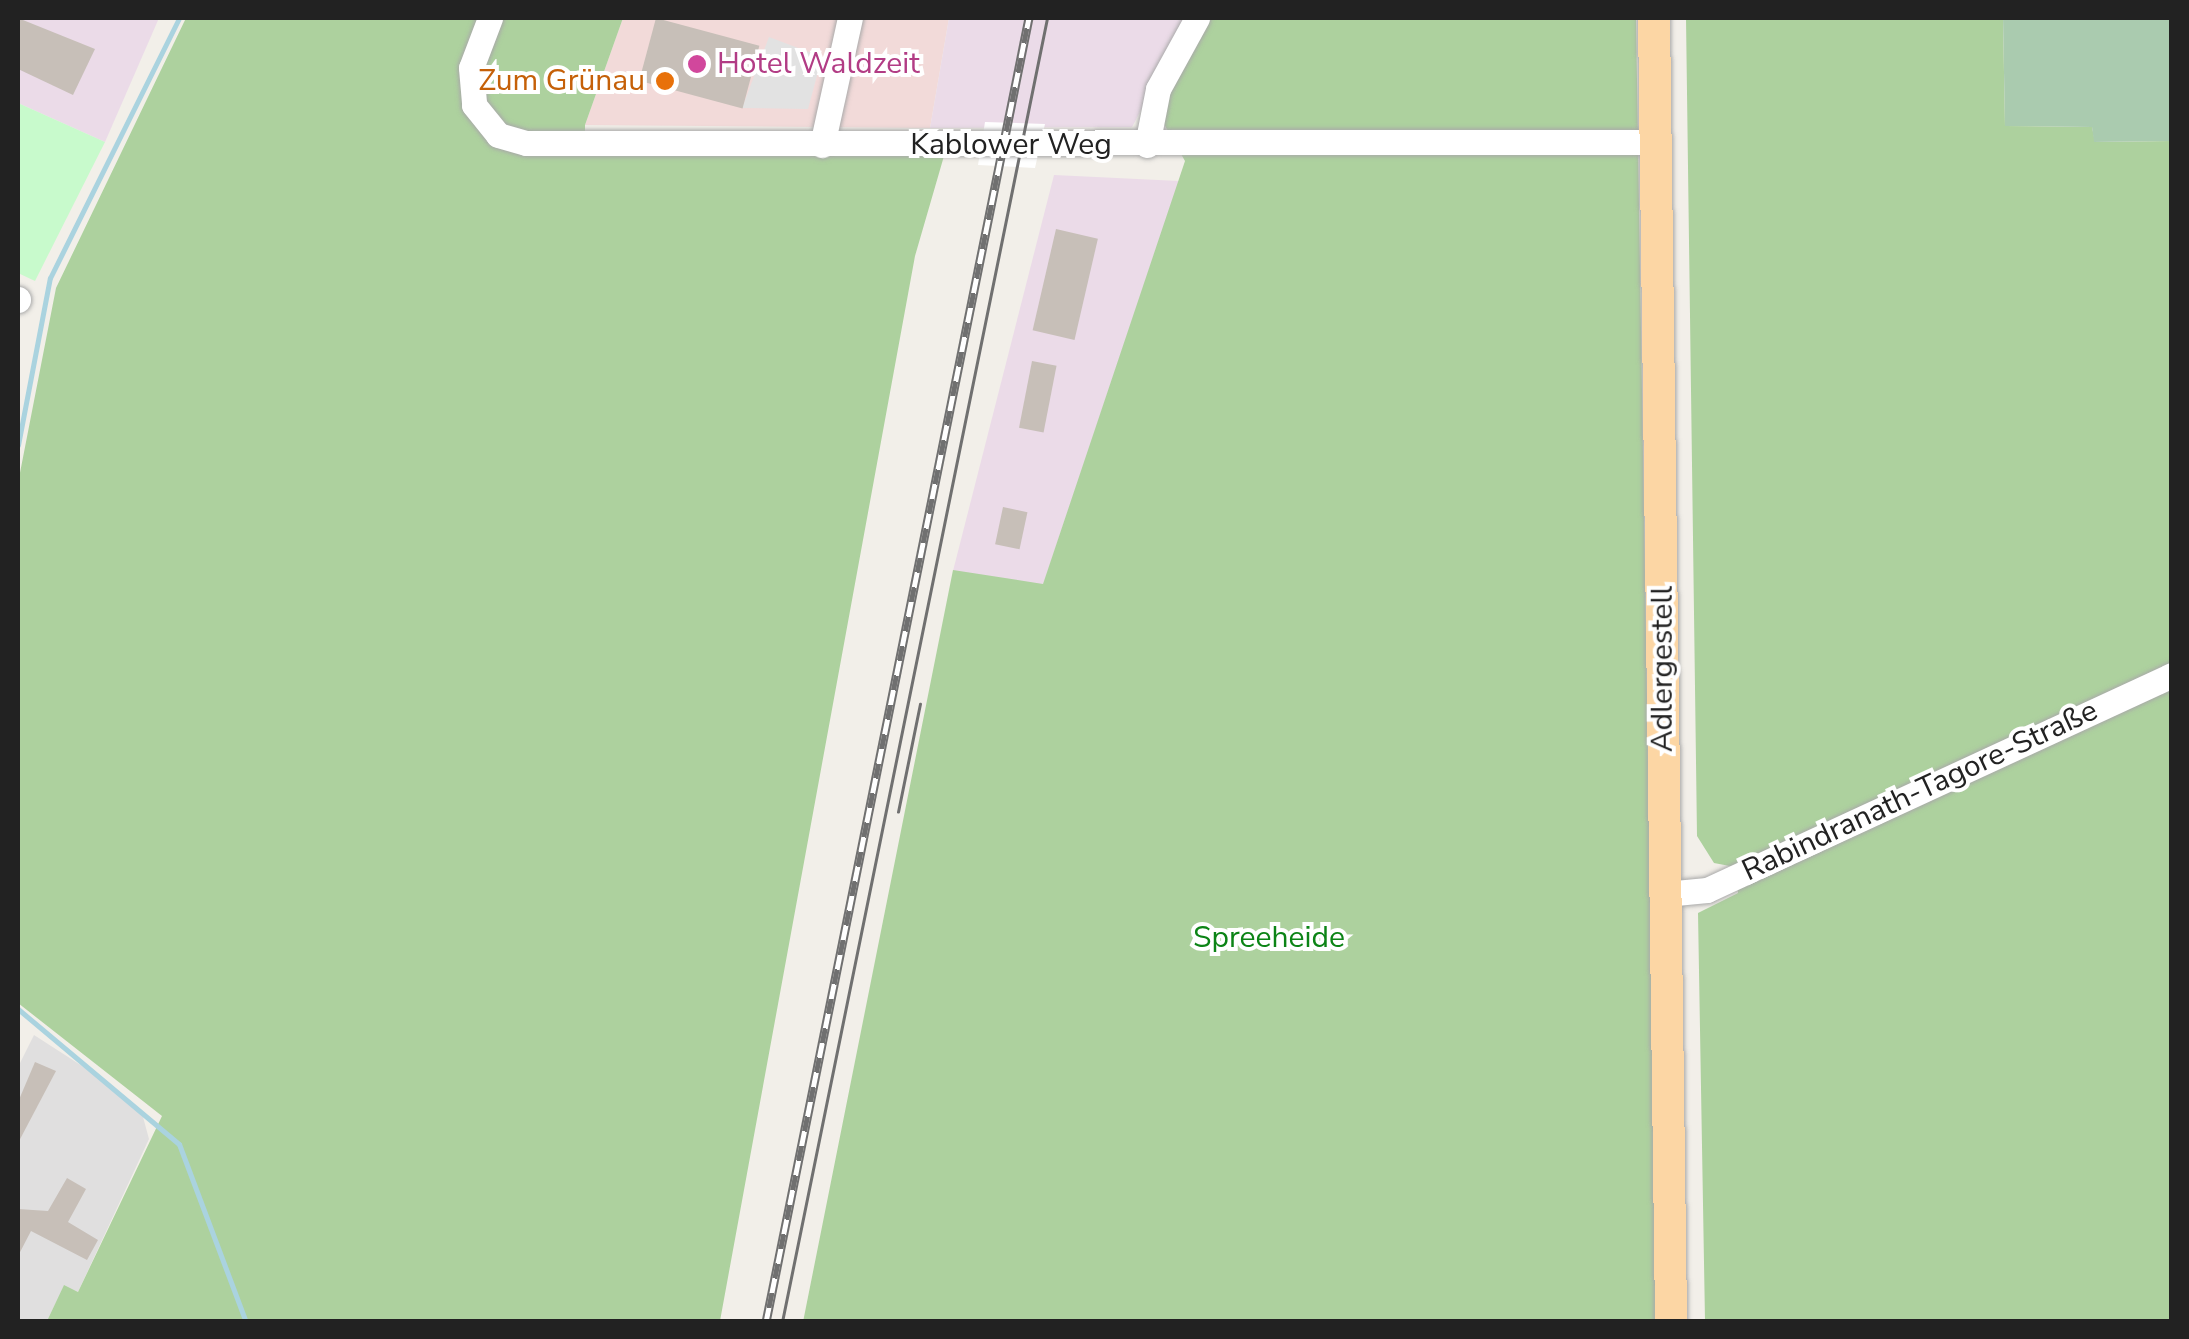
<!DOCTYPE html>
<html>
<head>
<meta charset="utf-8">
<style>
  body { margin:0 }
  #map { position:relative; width:2189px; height:1339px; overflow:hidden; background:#f2efe9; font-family:"Nunito Sans",sans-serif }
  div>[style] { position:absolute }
  .residential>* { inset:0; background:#e0dfdf }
  .commercial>* { inset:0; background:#f2dad9 }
  .industrial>* { inset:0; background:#ebdbe8 }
  .forest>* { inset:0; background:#add19e }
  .cemetery>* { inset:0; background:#aacbaf }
  .park>* { inset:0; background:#c8facc }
  .parking>* { inset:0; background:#e2e2e2 }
  .pier>* { inset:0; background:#fff }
  .stream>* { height:5px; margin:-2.5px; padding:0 2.5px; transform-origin:2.5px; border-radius:2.5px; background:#aad3df }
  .building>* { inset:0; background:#c7bfb8; transform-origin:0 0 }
  .roads { filter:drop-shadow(0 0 2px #a9a9a9) drop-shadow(0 0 2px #a9a9a9) }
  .minor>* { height:25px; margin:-12.5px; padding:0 12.5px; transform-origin:12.5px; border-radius:12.5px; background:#fff }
  .major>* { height:32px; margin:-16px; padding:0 16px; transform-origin:16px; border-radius:16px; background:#fcd6a4 }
  .tram>* { height:2.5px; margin:-1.25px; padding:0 1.25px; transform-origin:1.25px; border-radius:1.25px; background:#707070 }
  .rail>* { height:9px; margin-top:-4.5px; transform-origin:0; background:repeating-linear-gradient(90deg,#fff 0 15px,#707070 0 30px); box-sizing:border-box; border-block:2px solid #707070 }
  .dots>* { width:28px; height:28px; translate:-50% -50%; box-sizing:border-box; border:5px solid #fff; border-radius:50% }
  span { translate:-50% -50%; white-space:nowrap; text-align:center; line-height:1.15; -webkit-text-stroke:8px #fff; paint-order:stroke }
  .hotel-label { font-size:30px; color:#b23c85 }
  .left { translate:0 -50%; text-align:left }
  .food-label { font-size:30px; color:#c56008 }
  .right { translate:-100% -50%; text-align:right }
  .street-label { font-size:30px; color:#222 }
  .park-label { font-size:30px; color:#0c8416 }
  .frame { position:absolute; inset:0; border:20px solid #222; pointer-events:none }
</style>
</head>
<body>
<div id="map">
  <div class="residential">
    <div style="clip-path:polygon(34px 1035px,110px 1084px,143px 1117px,149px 1139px,78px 1292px,64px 1286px,47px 1321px,18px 1321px,18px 1067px)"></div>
  </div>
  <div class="commercial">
    <div style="clip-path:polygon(623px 18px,949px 18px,930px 128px,585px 125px)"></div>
  </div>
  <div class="industrial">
    <div style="clip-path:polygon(18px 18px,159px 18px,105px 142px,18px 103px)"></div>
    <div style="clip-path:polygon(949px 18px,1190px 18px,1132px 127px,930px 128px)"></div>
    <div style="clip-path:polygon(1054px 175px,1179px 181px,1043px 585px,953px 571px)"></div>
  </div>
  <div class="forest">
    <div style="clip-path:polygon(186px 18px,623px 18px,585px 125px,585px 152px,944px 156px,915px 256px,720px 1321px,47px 1321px,64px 1285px,78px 1292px,162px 1116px,18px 1003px,18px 483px,56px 288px)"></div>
    <div style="clip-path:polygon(1205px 18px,1636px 18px,1657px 1321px,803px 1322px,953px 570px,1043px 584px,1185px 161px,1156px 110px)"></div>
    <div style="clip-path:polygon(1686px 18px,2003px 18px,2005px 126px,2092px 127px,2095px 142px,2171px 141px,2171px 1321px,1705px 1321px,1698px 913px,1738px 893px,1735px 867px,1714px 863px,1697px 836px)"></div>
  </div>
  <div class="cemetery">
    <div style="clip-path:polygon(2003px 18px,2171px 18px,2171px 141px,2094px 142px,2092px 127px,2005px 126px)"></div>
  </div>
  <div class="park">
    <div style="clip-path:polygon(18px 103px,105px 142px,35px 281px,18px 273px)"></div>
  </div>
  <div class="parking">
    <div style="clip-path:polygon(769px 37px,822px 57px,808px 109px,742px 108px)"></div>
  </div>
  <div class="pier">
    <div style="clip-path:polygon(985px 122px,1045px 124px,1035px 168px,978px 165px)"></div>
  </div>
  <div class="stream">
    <div style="left:18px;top:445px;width:170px;rotate:-79.2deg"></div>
    <div style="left:50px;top:278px;width:290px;rotate:-63.6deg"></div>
    <div style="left:18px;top:1009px;width:210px;rotate:40deg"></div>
    <div style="left:179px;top:1144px;width:190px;rotate:69.4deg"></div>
  </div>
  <div class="building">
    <div style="clip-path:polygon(18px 18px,95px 49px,73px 95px,18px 69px)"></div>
    <div style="left:656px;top:18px;width:107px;height:65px;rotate:15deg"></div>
    <div style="left:1056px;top:229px;width:43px;height:104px;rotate:13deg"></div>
    <div style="left:1032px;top:361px;width:25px;height:68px;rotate:11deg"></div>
    <div style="left:1003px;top:507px;width:25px;height:38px;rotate:12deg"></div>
    <div style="clip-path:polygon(35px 1062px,56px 1071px,18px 1143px,18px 1102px)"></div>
    <div style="clip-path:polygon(67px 1178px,86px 1189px,68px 1222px,98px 1240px,87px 1260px,31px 1231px,18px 1256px,18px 1209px,48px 1211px)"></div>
  </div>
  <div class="roads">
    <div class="minor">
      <div style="left:490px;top:18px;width:53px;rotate:110.8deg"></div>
      <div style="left:471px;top:68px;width:37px;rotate:85deg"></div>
      <div style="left:474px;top:105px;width:38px;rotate:51deg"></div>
      <div style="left:498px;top:135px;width:29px;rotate:16deg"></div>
      <div style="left:526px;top:143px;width:1130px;rotate:-0.05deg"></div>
      <div style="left:822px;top:145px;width:130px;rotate:-77.6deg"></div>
      <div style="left:1147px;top:145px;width:57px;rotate:-78.9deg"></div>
      <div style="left:1158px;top:89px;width:81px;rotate:-61.2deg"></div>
      <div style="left:18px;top:300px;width:1px;rotate:-90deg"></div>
      <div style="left:1665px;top:894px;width:42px;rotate:-5.4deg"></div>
      <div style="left:1707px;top:890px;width:512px;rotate:-24.81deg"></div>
    </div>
    <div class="major">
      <div style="left:1654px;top:18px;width:1304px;rotate:89.25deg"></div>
    </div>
  </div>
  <div class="tram">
    <div style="left:898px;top:812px;width:110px;rotate:-78.5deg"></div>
    <div style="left:782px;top:1322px;width:1331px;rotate:-78.51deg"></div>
  </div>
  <div class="rail">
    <div style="left:766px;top:1322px;width:1330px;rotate:-78.6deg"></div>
  </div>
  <div class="dots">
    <div style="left:697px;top:64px;background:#d1479c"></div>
    <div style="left:665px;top:81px;background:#e8710a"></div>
  </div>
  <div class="hotel-label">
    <span class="left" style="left:717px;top:64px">Hotel Waldzeit</span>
  </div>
  <div class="food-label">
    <span class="right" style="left:645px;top:81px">Zum Grünau</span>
  </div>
  <div class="street-label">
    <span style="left:1011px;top:145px">Kablower Weg</span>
    <span style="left:1663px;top:669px;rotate:-90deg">Adlergestell</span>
    <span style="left:1920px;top:791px;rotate:-25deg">Rabindranath-Tagore-Straße</span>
  </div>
  <div class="park-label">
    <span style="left:1269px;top:938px">Spreeheide</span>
  </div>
  <div class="frame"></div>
</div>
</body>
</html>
